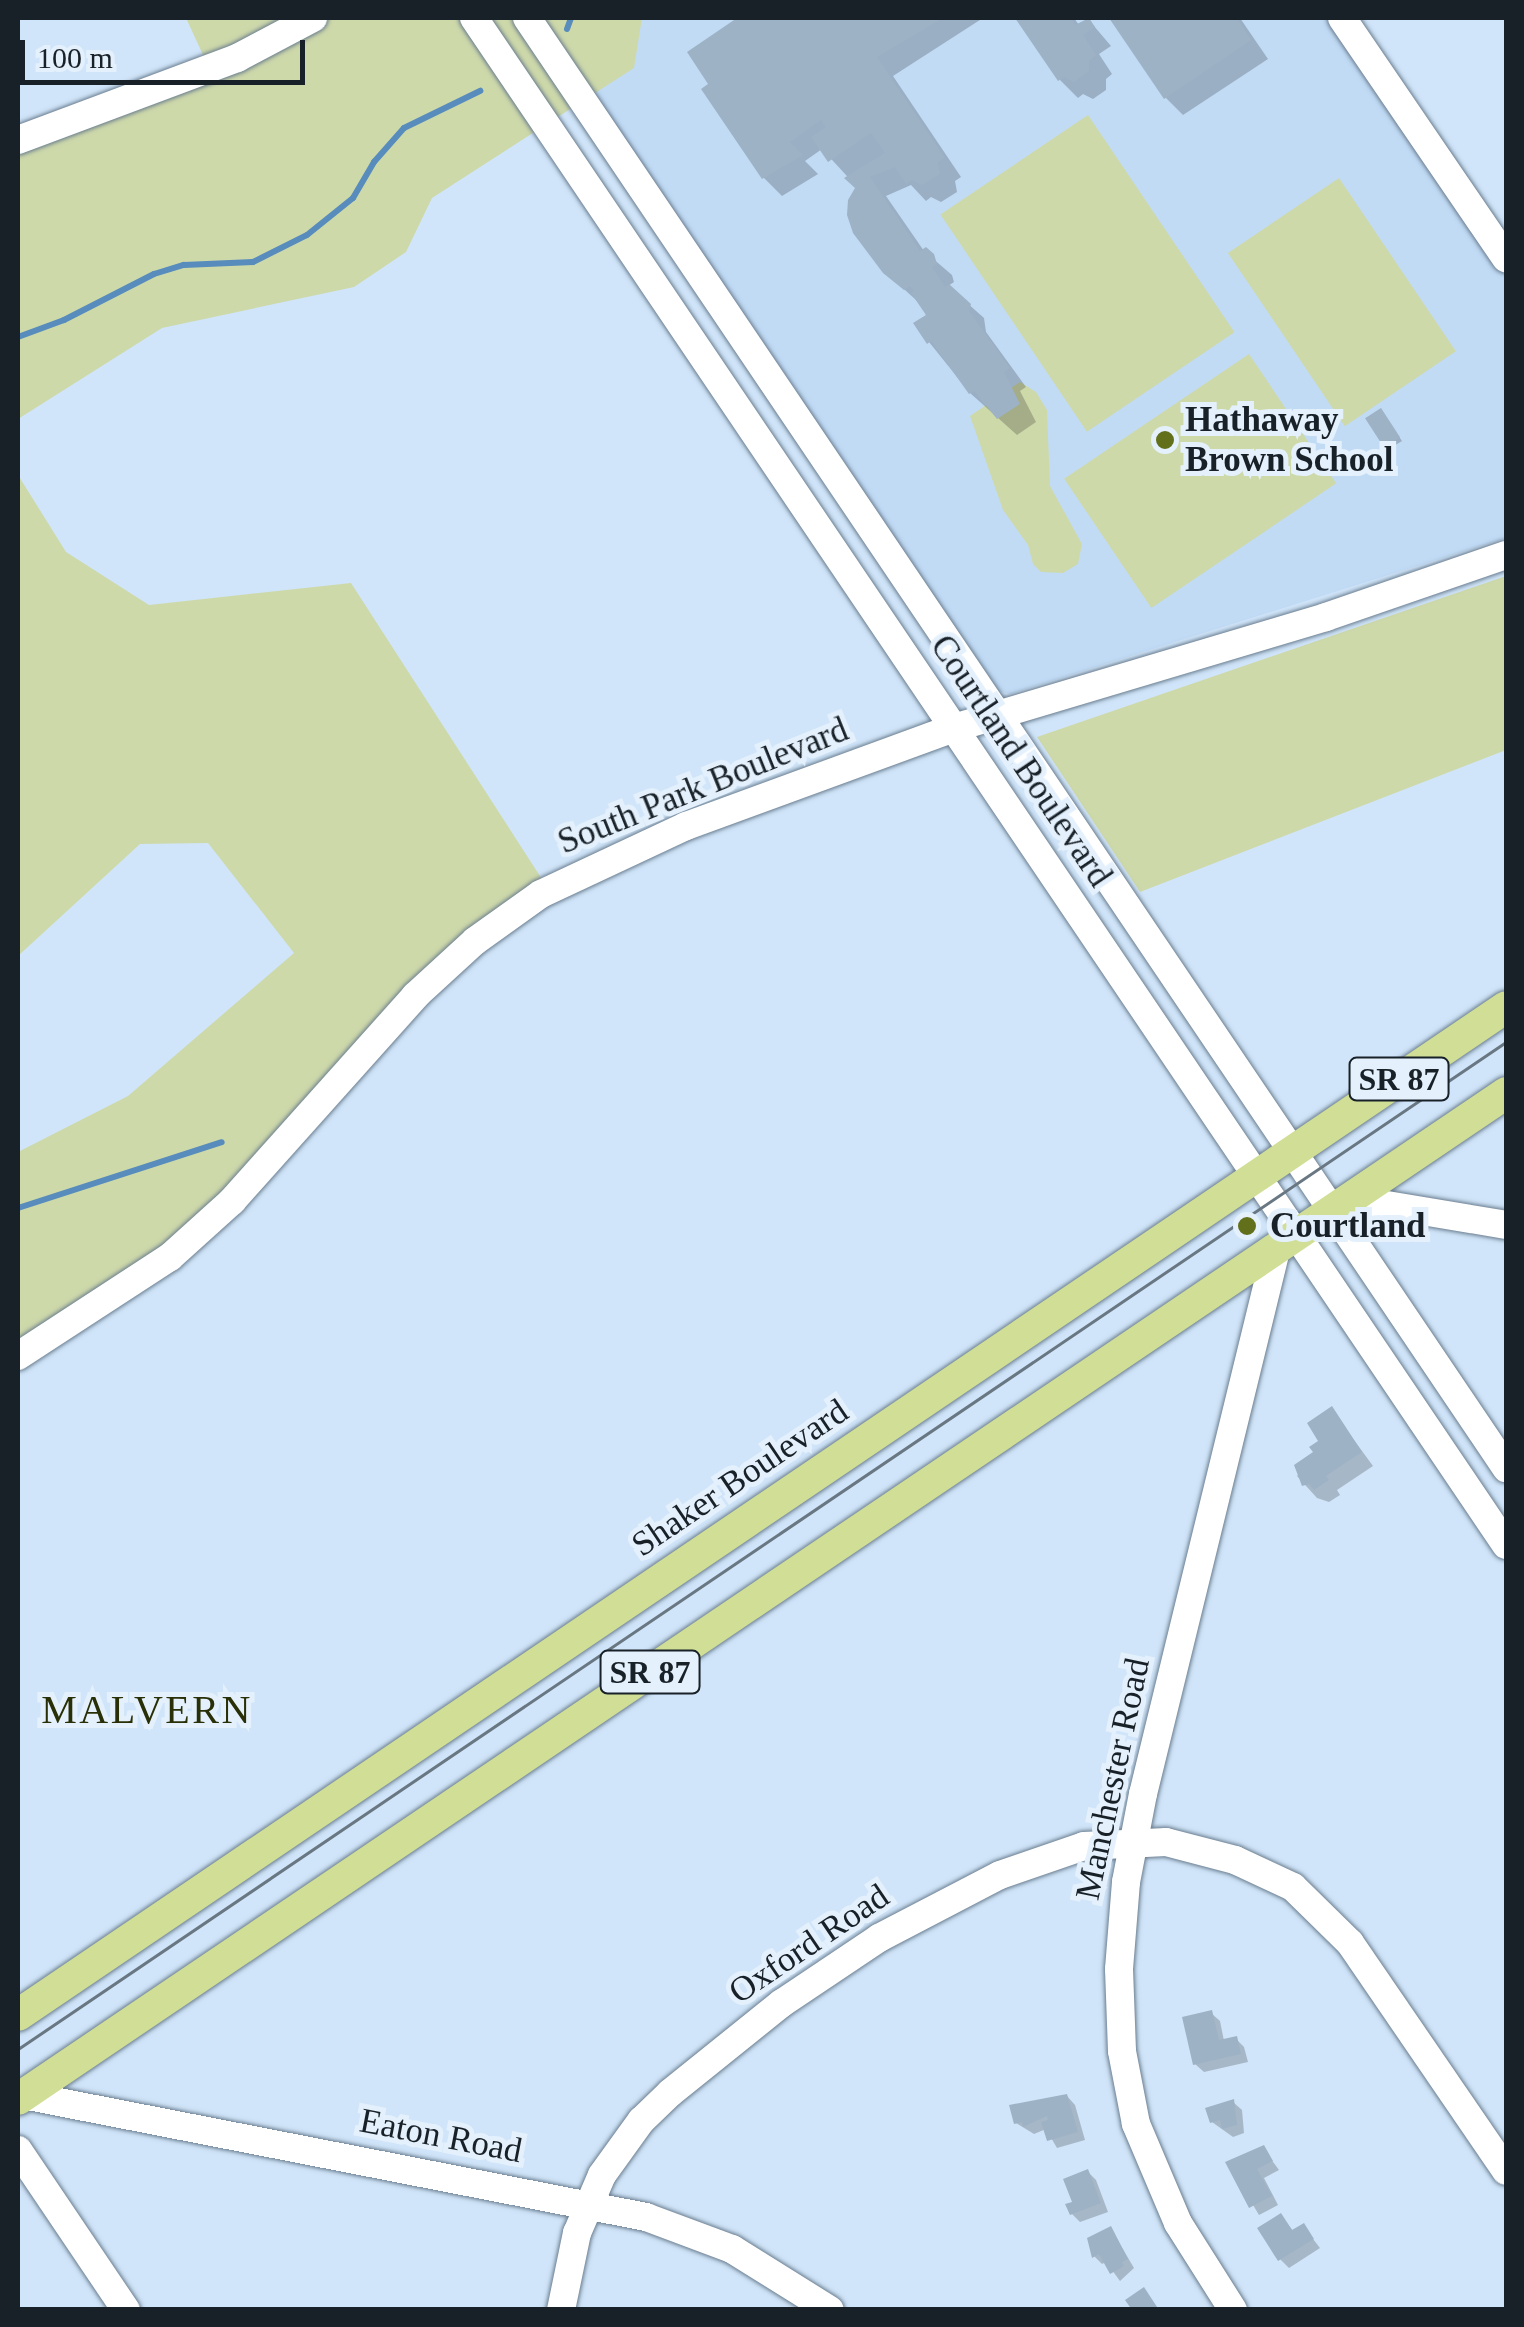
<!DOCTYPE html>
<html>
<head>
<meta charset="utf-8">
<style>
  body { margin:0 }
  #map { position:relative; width:1524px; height:2327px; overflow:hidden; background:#d0e5f9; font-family:Georgia,serif }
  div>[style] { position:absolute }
  .built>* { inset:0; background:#c1dbf5 }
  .green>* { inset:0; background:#ced9aa; transform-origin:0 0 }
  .shadow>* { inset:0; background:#0003 }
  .stream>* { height:6px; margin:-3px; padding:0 3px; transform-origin:3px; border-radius:3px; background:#578cbc }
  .building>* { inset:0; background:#9eb2c5; transform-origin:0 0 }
  .roads { filter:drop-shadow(0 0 2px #6a7d8f) drop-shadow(0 0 2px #6a7d8f) }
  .minor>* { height:28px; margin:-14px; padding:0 14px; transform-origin:14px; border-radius:14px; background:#fff }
  .major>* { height:32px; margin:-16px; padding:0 16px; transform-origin:16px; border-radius:16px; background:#d1de96 }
  .tram>* { height:2.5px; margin:-1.25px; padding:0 1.25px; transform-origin:1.25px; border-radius:1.25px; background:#697783 }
  .dots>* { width:28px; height:28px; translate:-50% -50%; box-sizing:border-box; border:5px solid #e4f1fd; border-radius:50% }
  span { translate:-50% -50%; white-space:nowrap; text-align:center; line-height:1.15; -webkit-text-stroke:10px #e4f1fd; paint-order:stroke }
  .shield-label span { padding:2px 8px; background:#e4f1fd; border:2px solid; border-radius:8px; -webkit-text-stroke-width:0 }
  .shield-label { font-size:32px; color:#192128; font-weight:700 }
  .poi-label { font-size:35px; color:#192128; font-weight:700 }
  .left { translate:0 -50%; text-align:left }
  .street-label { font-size:35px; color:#192128 }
  .quarter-label { font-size:40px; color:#293007; letter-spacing:2.5px }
  .frame { position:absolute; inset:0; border:20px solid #192128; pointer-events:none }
  .scale { position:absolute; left:20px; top:40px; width:285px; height:45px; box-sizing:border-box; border:5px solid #192128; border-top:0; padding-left:12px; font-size:30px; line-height:35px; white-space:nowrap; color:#192128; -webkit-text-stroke:8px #e4f1fd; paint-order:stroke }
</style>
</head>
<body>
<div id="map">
  <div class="built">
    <div style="clip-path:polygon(538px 18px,1333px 18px,1506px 273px,1506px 538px,1010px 694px,995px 690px)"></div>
  </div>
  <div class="green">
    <div style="clip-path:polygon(186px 18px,642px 18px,634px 68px,432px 198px,406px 252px,354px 287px,162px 328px,18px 419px,18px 140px,209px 68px)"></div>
    <div style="left:1088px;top:115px;width:262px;height:178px;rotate:56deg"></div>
    <div style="left:1339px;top:178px;width:209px;height:134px;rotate:56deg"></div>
    <div style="left:1249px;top:354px;width:156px;height:223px;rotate:56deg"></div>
    <div style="clip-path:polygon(1020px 382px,1036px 392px,1047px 410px,1050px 486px,1082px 544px,1078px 564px,1063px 573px,1041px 572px,1033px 564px,1028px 545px,1003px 510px,970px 416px)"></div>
    <div style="clip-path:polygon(18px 475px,66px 552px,149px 605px,351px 583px,549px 890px,475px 941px,232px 1201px,18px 1356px,18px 1152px,128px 1096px,294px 953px,208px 843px,140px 844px,18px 956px)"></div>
    <div style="clip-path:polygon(1506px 576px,1506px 750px,1140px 892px,1037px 737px)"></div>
  </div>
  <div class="shadow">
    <div style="clip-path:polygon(739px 18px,983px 18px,893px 76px,961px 177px,955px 181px,957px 192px,941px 202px,931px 197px,926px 201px,911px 185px,886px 196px,924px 251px,952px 275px,954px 282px,948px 286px,984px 318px,986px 332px,1026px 387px,1020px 391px,1036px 422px,1017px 435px,970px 393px,929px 342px,925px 308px,896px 282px,858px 188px,822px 149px,805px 161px,818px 174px,782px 196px,764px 178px,690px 52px)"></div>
    <div style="clip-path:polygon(1018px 18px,1074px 18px,1079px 25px,1088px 19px,1111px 46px,1099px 54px,1112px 74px,1106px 79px,1106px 90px,1093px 99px,1083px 94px,1078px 98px,1060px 80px)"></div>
    <div style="clip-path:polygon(1112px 18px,1240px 18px,1268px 59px,1183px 115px,1165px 97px)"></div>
    <div style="clip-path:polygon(1384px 415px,1402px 441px,1389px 449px,1386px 446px)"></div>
    <div style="clip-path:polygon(1332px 1410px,1373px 1466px,1337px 1490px,1340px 1495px,1329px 1502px,1317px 1498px,1297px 1476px,1317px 1453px)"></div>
    <div style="clip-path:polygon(1211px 2013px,1220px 2021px,1224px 2041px,1236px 2039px,1244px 2047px,1248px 2062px,1204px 2072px,1195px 2064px)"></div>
    <div style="clip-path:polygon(1067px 2096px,1075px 2105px,1085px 2140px,1057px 2148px,1046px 2129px,1034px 2134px,1016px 2123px)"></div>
    <div style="clip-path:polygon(1233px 2102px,1242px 2110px,1244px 2133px,1233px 2137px,1212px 2122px)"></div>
    <div style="clip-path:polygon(1263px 2148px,1279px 2170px,1264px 2178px,1278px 2205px,1259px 2215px,1228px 2163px)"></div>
    <div style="clip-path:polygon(1088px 2172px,1096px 2180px,1108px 2212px,1080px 2222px,1072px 2214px)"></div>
    <div style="clip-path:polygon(1281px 2216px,1294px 2232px,1303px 2226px,1320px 2248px,1289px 2268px,1280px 2259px)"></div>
    <div style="clip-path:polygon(1111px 2229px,1134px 2268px,1120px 2281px,1106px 2262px,1102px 2264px,1094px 2256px)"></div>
  </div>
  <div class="stream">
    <div style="left:567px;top:29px;width:12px;rotate:-70deg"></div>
    <div style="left:18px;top:337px;width:49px;rotate:-20.3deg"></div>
    <div style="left:64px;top:320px;width:101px;rotate:-27.1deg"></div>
    <div style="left:154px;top:274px;width:31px;rotate:-17deg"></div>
    <div style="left:184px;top:265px;width:69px;rotate:-2.5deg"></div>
    <div style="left:253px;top:262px;width:60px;rotate:-26.6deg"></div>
    <div style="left:307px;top:235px;width:59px;rotate:-38.8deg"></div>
    <div style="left:353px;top:198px;width:42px;rotate:-59.7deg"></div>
    <div style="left:374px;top:162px;width:45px;rotate:-48.6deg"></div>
    <div style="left:404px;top:128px;width:85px;rotate:-26deg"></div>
    <div style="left:18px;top:1208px;width:214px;rotate:-17.9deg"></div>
  </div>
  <div class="building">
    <div style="clip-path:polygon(737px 18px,943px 18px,877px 57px,945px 158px,938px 162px,940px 174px,922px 185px,912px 180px,906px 184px,895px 167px,870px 177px,920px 251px,926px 247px,934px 254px,937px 264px,932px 267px,945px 287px,949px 284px,971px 304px,969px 311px,1010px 368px,1004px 372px,1020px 404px,997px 419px,974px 391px,969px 394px,931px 341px,927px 344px,913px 323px,926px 315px,911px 293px,914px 291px,910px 286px,904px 290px,883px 273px,853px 233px,847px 215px,848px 200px,855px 188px,844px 178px,885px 153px,871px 133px,828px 162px,811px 137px,826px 127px,821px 120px,790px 142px,803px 155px,762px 179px,701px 89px,708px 84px,687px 52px)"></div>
    <div style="clip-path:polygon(1015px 18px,1071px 18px,1075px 25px,1089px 18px,1095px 27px,1083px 35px,1096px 55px,1089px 61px,1089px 71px,1074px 82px,1064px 77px,1058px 81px)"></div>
    <div style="clip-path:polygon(1109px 18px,1237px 18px,1251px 40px,1164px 99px)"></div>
    <div style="left:1381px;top:408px;width:35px;height:19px;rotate:57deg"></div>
    <div style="clip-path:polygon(1332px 1406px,1362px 1452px,1326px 1476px,1329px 1480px,1314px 1490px,1309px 1484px,1302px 1486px,1294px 1465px,1313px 1452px,1309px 1447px,1318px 1441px,1307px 1423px)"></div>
    <div style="clip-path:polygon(1212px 2010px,1219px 2040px,1237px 2036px,1241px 2054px,1193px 2065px,1182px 2017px)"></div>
    <div style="clip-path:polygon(1067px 2094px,1078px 2132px,1047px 2141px,1041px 2122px,1048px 2120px,1047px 2116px,1023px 2127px,1022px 2122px,1014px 2124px,1009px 2105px)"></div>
    <div style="clip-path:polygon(1234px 2099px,1237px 2125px,1222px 2129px,1220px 2120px,1210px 2123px,1205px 2108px)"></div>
    <div style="clip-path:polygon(1264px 2145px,1273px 2161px,1257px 2169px,1272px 2196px,1249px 2208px,1225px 2162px)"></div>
    <div style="clip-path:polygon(1088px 2169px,1101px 2203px,1070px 2215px,1065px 2204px,1072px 2202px,1063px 2179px)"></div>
    <div style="clip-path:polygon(1281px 2213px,1292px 2230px,1304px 2223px,1314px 2239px,1278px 2261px,1257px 2228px)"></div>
    <div style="clip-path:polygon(1111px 2226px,1128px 2259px,1122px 2262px,1124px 2266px,1110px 2274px,1099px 2254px,1092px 2258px,1087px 2238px)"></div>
    <div style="clip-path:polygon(1144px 2287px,1159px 2310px,1132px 2310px,1125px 2300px)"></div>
  </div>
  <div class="roads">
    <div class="minor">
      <div style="left:474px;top:18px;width:1843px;rotate:55.95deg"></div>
      <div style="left:527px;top:18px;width:1750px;rotate:55.97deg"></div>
      <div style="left:1342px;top:18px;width:291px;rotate:55.7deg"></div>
      <div style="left:18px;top:140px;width:234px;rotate:-20.5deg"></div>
      <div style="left:237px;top:58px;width:86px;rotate:-27.8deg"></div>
      <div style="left:1351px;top:1199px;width:157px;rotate:9.5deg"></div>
      <div style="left:18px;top:1356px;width:181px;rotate:-33.1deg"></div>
      <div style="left:170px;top:1257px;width:84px;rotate:-42.1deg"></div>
      <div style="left:232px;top:1201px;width:275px;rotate:-48.2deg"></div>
      <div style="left:415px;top:996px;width:81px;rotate:-42.5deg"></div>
      <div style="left:475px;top:941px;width:81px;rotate:-35.5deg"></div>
      <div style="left:541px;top:894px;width:160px;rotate:-25.1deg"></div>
      <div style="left:686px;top:826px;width:285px;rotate:-20.1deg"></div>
      <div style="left:954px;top:728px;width:388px;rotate:-16.6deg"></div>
      <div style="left:1326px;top:617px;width:190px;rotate:-19deg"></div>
      <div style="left:18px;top:2094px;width:640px;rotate:11.08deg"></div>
      <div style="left:646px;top:2217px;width:92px;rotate:20.4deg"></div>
      <div style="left:732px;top:2249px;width:115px;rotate:31.9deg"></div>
      <div style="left:18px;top:2150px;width:193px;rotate:56deg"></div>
      <div style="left:561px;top:2310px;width:79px;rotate:-78.3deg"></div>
      <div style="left:577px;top:2233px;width:63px;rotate:-66.7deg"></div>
      <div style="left:602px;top:2175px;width:67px;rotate:-54.2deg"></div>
      <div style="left:641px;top:2121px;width:40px;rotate:-44deg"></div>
      <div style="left:670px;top:2093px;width:144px;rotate:-38.8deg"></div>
      <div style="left:782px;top:2003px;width:117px;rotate:-33.8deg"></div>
      <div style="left:879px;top:1938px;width:136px;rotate:-27.5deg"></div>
      <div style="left:1000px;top:1875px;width:89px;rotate:-19deg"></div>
      <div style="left:1084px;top:1846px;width:82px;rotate:-2.8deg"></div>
      <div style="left:1166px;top:1842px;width:71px;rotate:14.6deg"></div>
      <div style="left:1235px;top:1860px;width:64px;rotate:25deg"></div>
      <div style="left:1293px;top:1887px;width:80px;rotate:44.5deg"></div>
      <div style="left:1350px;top:1943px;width:276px;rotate:55.6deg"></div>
      <div style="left:1233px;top:2310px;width:103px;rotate:-122.3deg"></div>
      <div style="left:1178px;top:2223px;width:108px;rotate:-113deg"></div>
      <div style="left:1136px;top:2124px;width:74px;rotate:-100.9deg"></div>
      <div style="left:1122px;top:2051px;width:82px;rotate:-92.1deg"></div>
      <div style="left:1119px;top:1969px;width:87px;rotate:-85.4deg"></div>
      <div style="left:1126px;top:1882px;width:90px;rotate:-79.1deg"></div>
      <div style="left:1143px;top:1794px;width:560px;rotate:-76.26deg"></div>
    </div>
    <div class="major">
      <div style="left:18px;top:2015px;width:1797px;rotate:-34.11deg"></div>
      <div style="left:18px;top:2099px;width:1796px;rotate:-34.06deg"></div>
    </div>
  </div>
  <div class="tram">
    <div style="left:18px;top:2049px;width:1797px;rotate:-34.09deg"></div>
  </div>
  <div class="dots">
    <div style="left:1165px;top:440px;background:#62701b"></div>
    <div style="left:1247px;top:1226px;background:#62701b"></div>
  </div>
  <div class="shield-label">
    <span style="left:1399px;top:1079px">SR 87</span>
    <span style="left:650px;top:1672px">SR 87</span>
  </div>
  <div class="poi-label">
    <span class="left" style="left:1185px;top:440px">Hathaway<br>Brown School</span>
    <span class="left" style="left:1270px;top:1226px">Courtland</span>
  </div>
  <div class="street-label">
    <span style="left:1021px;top:761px;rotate:56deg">Courtland Boulevard</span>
    <span style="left:703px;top:786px;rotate:-22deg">South Park Boulevard</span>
    <span style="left:740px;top:1478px;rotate:-34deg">Shaker Boulevard</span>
    <span style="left:1113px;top:1779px;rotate:-78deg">Manchester Road</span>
    <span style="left:809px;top:1944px;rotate:-34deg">Oxford Road</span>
    <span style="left:441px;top:2136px;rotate:11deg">Eaton Road</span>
  </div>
  <div class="quarter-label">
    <span style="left:147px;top:1710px">MALVERN</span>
  </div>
  <div class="frame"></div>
  <div class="scale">100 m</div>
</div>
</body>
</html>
